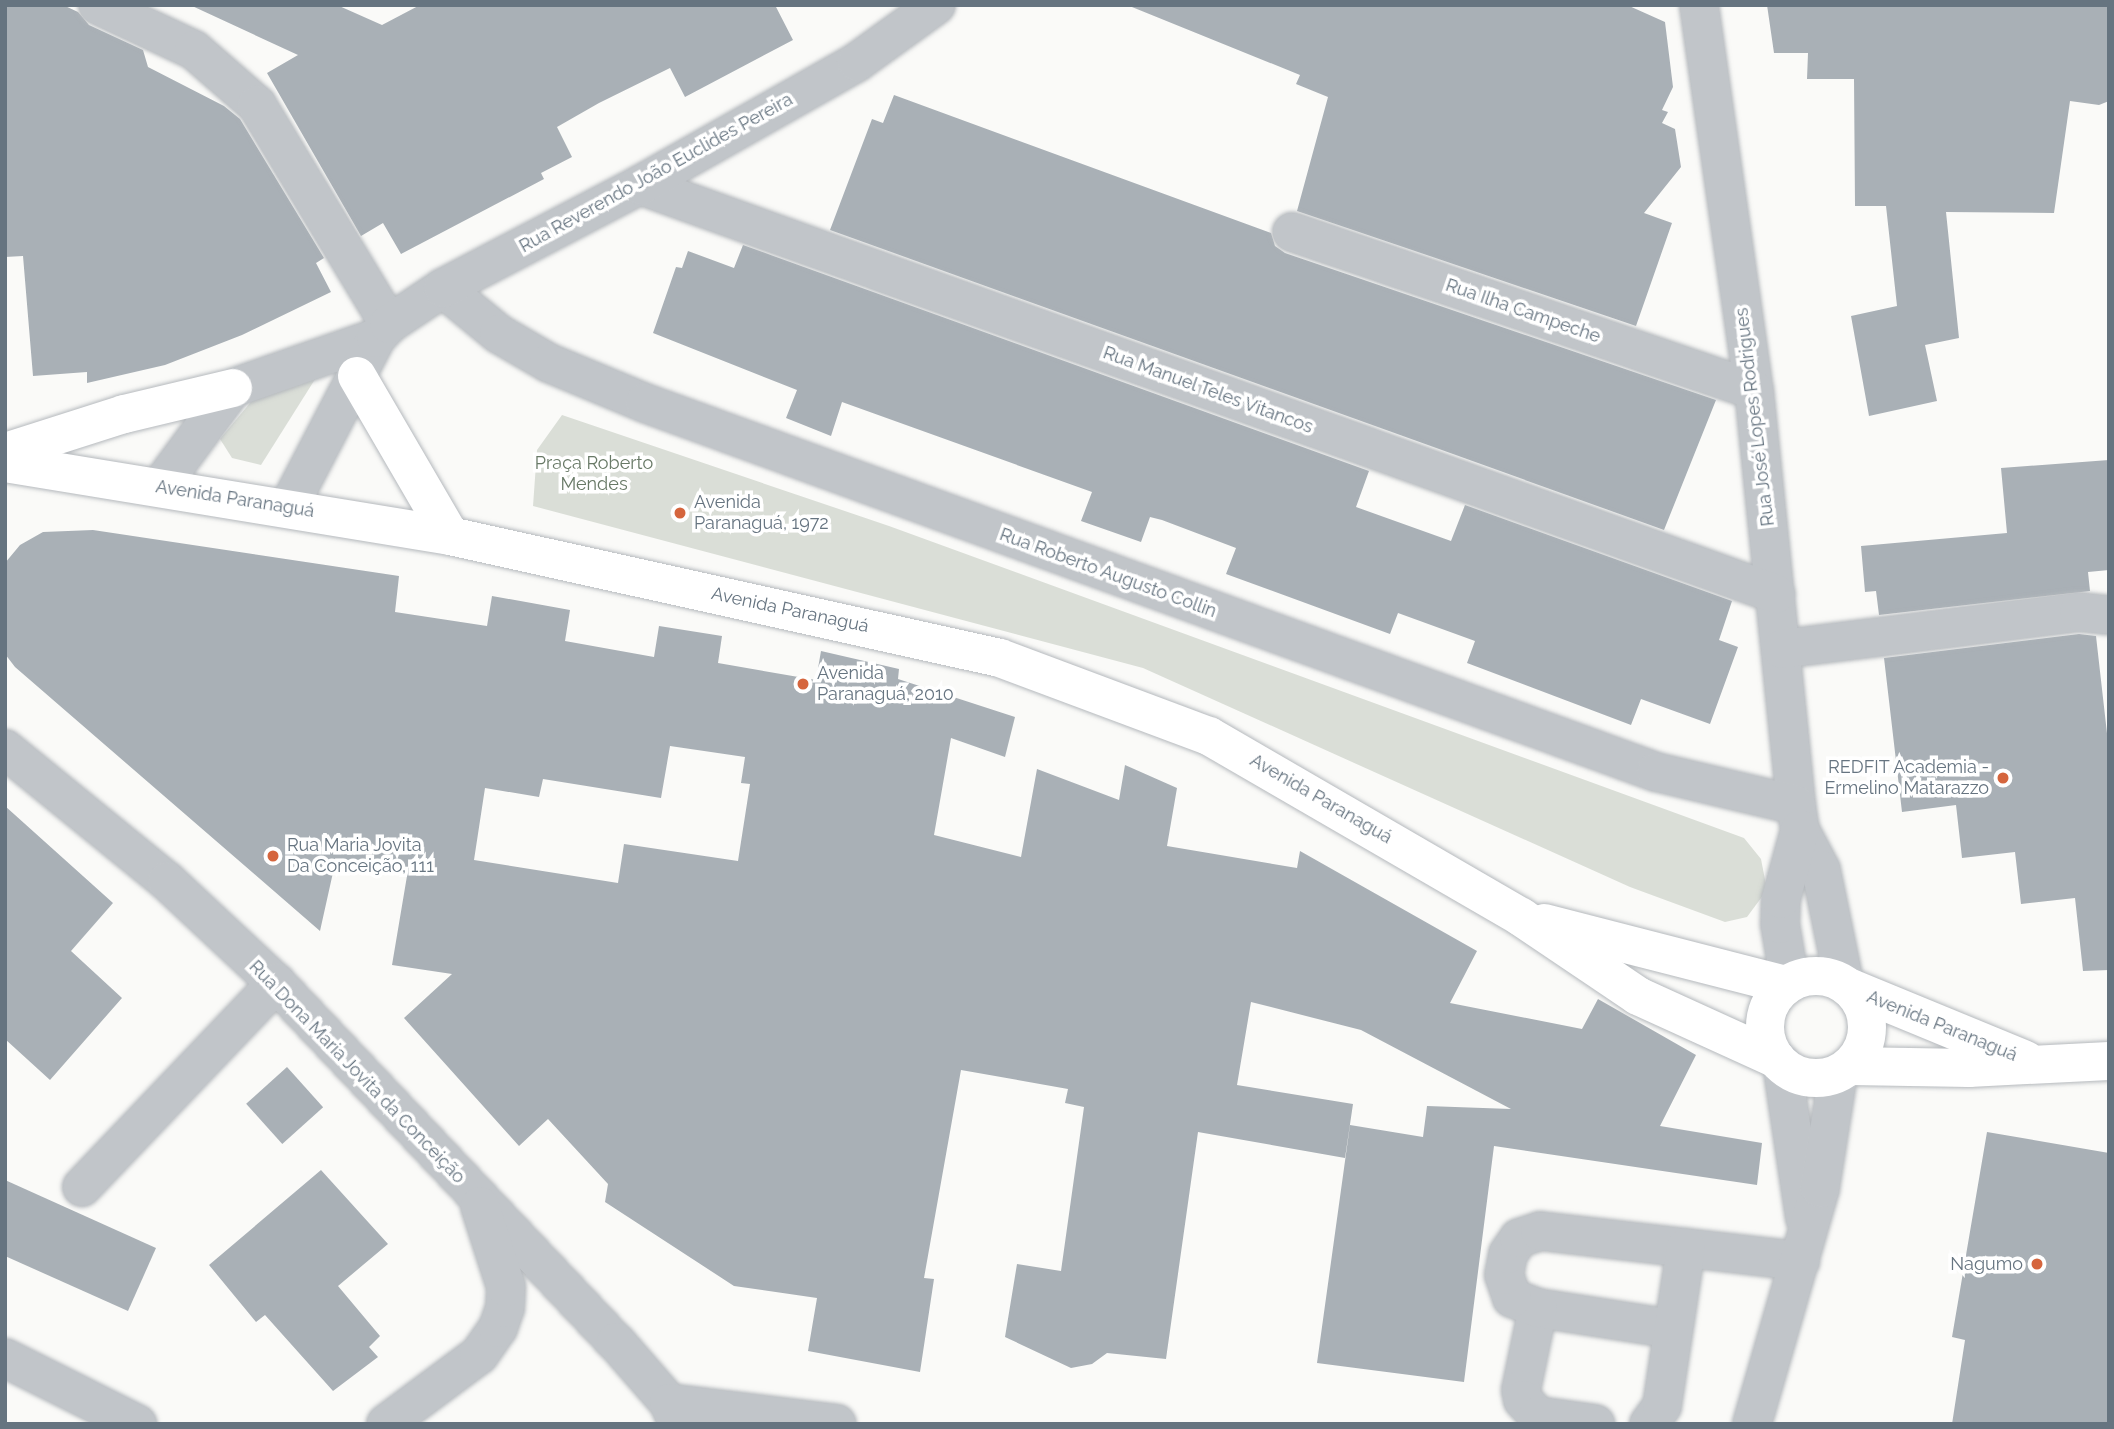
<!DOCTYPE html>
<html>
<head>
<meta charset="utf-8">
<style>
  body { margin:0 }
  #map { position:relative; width:2114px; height:1429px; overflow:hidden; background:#fafaf8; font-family:Raleway,sans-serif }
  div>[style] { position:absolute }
  .green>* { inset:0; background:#daded7 }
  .building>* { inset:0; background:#a9b0b6; transform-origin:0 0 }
  .roads { filter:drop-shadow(0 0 2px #b5b9bd) drop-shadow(0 0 2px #b5b9bd) }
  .minor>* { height:38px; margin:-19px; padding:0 19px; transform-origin:19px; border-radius:19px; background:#c1c5c9 }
  .major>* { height:38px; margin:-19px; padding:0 19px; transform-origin:19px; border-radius:19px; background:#fff }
  .major>.ring { margin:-19px; padding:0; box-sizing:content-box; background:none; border:38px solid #fff; border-radius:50% }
  .dots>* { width:19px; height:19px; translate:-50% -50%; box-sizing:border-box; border:4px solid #fff; border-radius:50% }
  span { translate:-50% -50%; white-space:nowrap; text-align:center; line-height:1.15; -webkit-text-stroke:7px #fff; paint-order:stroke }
  .street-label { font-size:18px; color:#667480 }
  .park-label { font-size:18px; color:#687966 }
  .poi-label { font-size:18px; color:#667480 }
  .left { translate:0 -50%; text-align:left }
  .right { translate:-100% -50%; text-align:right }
  .frame { position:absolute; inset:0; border:7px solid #667480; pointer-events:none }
</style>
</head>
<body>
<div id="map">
  <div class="green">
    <div style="clip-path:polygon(324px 365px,261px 465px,232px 458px,220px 439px,255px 397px)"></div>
    <div style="clip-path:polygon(562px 415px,889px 526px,1744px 838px,1761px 859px,1767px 890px,1747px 917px,1725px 922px,1630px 887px,1143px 668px,533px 506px,537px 450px)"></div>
  </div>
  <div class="building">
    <div style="clip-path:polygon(5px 5px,63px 5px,78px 12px,89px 25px,143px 50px,148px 67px,224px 106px,240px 119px,324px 258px,316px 263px,331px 292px,242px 335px,165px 365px,87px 383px,87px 372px,33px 376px,23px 256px,5px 257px)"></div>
    <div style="clip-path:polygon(190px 5px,337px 5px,382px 25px,420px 5px,775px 5px,793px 40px,685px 97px,670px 68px,599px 103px,557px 127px,572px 157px,541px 173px,544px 179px,401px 254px,383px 223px,361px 236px,267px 73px,298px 55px)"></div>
    <div style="clip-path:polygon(1127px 5px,1627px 5px,1665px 22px,1673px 87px,1662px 110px,1668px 112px,1662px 123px,1675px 129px,1681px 167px,1644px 213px,1672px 223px,1636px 326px,1297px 211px,1328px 97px,1296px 84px,1300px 75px)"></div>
    <div style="clip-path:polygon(1767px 5px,2109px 5px,2109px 101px,2099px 105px,2070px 101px,2054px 213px,1946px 212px,1959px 338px,1925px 345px,1937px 401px,1869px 416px,1851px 316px,1897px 306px,1886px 206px,1855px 206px,1854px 79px,1807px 79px,1808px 53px,1774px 53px)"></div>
    <div style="clip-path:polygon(894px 95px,1271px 233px,1275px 246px,1285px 253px,1716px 400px,1664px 530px,830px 230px,872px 119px,883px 123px)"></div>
    <div style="clip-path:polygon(743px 245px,1369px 471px,1356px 507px,1451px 541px,1465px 505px,1732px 601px,1719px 640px,1738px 647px,1710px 724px,1641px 699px,1631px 725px,1467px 663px,1475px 641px,1398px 613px,1390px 634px,1226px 574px,1236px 548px,1162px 520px,1150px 517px,1141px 542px,1081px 521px,1092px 492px,842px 402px,831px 436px,786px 418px,797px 390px,653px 333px,676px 267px,682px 268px,688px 251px,734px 268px)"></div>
    <div style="clip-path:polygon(2109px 460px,2109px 570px,2088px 572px,2090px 591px,1879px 615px,1876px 591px,1865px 592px,1861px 546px,2007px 533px,2001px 468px)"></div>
    <div style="clip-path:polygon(evenodd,93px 530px,399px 576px,395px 612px,487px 626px,492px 596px,570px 610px,565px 641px,654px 657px,659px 626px,722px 636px,718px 663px,816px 680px,821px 651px,899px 669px,898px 679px,1015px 717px,1005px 757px,951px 738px,934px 835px,1021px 857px,1037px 769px,1119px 800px,1125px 765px,1177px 788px,1167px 846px,1297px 868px,1300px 851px,1477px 951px,1450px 1003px,1582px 1029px,1598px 999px,1696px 1055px,1660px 1126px,1762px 1143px,1757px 1185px,1494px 1146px,1464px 1382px,1317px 1363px,1350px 1125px,1423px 1137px,1427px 1106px,1511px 1109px,1361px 1030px,1251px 1002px,1237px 1085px,1353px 1104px,1345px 1158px,1198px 1132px,1166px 1359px,1107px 1353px,1092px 1364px,1071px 1368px,1005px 1337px,1017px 1264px,1061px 1271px,1084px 1107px,1065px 1103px,1068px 1089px,961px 1070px,924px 1278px,934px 1279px,920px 1372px,808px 1351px,817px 1298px,734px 1286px,605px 1202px,608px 1184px,548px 1119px,519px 1146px,404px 1018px,452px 974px,392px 965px,408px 870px,336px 859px,320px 931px,15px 667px,5px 654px,5px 563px,20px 545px,43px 532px,93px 530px,670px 746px,745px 757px,741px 783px,750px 784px,738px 861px,624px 844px,618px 883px,474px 860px,485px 788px,539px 797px,543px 779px,661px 798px,670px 746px)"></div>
    <div style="clip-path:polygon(2079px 634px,2096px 636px,2109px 751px,2109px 970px,2083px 971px,2075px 898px,2021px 904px,2015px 852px,1962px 858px,1956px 805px,1902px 812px,1884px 658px)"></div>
    <div style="clip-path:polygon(5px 806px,113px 903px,71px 951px,122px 998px,50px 1080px,5px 1039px)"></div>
    <div style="left:287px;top:1067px;width:54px;height:55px;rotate:48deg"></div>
    <div style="clip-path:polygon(1987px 1132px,2109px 1153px,2109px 1424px,1952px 1424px,1965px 1340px,1952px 1337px)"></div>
    <div style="clip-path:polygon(321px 1170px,388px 1244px,338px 1286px,380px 1336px,369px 1347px,378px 1357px,333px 1391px,265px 1315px,256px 1322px,209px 1265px)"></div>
    <div style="clip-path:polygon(5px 1180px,156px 1248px,128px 1311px,5px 1256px)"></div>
  </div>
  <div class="roads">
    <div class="minor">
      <div style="left:98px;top:5px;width:106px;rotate:25.1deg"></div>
      <div style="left:194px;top:50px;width:84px;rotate:41.1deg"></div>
      <div style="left:257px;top:105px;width:256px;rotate:58.9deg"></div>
      <div style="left:1699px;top:5px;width:389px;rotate:81.9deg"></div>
      <div style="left:1754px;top:390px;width:417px;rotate:84.2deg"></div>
      <div style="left:1796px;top:805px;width:25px;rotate:81deg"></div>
      <div style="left:1800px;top:830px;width:45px;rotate:62.3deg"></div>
      <div style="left:1821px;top:870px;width:114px;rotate:78.4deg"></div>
      <div style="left:640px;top:185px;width:1207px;rotate:19.8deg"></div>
      <div style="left:1292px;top:232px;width:488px;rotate:18.9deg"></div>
      <div style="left:443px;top:288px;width:72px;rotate:39.4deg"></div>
      <div style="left:499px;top:334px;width:58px;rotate:30.1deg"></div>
      <div style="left:549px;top:363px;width:104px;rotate:22.6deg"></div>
      <div style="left:645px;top:403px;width:1076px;rotate:20.05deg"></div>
      <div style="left:1656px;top:772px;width:144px;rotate:13.3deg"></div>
      <div style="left:159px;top:488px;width:124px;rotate:-53.5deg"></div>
      <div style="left:233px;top:388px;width:151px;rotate:-19.3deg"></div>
      <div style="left:288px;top:508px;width:191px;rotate:-62.6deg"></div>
      <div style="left:376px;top:338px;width:19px;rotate:-47deg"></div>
      <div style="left:389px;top:324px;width:65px;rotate:-33.7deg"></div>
      <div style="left:443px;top:288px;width:222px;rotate:-27.6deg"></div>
      <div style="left:640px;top:185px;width:249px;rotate:-29.5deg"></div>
      <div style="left:857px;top:62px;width:97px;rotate:-35.8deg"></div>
      <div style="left:1782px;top:649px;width:299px;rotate:-7.1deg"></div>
      <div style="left:2079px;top:612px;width:30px;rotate:6deg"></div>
      <div style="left:5px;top:749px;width:209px;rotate:39.2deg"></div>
      <div style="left:167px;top:881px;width:149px;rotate:43.1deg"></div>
      <div style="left:276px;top:983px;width:494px;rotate:46.6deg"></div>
      <div style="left:616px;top:1342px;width:81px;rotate:49deg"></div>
      <div style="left:669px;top:1403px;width:23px;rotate:67deg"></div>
      <div style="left:1790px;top:983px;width:60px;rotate:-99.6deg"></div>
      <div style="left:1780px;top:924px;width:25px;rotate:-88deg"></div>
      <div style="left:1781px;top:899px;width:72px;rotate:-74.6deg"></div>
      <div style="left:1782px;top:1064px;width:156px;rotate:81.5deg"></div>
      <div style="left:82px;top:1187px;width:282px;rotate:-46.4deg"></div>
      <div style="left:1538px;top:1308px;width:84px;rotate:101.7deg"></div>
      <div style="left:1521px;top:1390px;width:10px;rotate:79deg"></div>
      <div style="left:1523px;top:1400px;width:22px;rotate:47deg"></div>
      <div style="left:1538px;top:1416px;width:58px;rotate:8deg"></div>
      <div style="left:1673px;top:1329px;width:137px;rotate:-171.2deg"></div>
      <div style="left:1538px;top:1308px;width:28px;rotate:-159deg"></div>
      <div style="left:1512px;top:1298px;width:24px;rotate:-109deg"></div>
      <div style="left:1504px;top:1275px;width:21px;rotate:-79deg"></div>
      <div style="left:1508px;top:1254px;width:19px;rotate:-55deg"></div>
      <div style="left:1519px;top:1238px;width:22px;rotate:-18deg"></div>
      <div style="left:1540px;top:1231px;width:262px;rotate:6.6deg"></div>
      <div style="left:5px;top:1358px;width:148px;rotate:26.6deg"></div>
      <div style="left:669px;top:1403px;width:169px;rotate:7.1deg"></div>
      <div style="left:386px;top:1424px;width:116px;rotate:-36.6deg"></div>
      <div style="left:479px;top:1355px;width:33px;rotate:-55deg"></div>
      <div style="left:498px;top:1328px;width:21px;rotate:-71deg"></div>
      <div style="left:505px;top:1308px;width:21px;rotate:-87deg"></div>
      <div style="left:506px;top:1287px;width:85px;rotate:-107.8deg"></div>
      <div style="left:1649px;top:1424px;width:22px;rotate:-54deg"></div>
      <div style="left:1662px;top:1406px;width:160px;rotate:-81.4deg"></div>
      <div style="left:1752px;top:1424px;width:246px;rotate:-73.9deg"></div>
      <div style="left:1820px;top:1188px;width:115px;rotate:-81deg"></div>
    </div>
    <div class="major">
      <div style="left:357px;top:376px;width:185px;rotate:59.8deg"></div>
      <div style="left:5px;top:452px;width:125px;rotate:-17.7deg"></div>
      <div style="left:124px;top:414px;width:112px;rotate:-13.4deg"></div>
      <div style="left:5px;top:463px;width:451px;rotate:9.3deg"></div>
      <div style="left:450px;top:536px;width:563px;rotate:12.51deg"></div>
      <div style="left:1000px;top:658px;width:223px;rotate:20.5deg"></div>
      <div style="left:1209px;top:736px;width:361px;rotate:30.1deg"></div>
      <div style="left:1521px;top:917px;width:141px;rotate:34deg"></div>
      <div style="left:1638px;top:996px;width:152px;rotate:24.5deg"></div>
      <div style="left:1544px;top:923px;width:250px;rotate:14.4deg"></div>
      <div class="ring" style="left:1765px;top:976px;width:64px;height:64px"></div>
      <div style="left:1851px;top:988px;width:189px;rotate:22.4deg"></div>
      <div style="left:1850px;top:1066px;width:119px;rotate:1deg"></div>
      <div style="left:1969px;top:1068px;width:140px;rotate:-2.9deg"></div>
    </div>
  </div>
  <div class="dots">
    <div style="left:680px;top:513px;background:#d5653d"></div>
    <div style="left:803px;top:684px;background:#d5653d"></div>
    <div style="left:2003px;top:778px;background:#d5653d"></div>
    <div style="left:273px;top:856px;background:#d5653d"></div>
    <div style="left:2037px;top:1264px;background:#d5653d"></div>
  </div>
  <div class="street-label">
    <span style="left:656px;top:173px;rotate:-29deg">Rua Reverendo João Euclides Pereira</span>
    <span style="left:1523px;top:311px;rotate:19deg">Rua Ilha Campeche</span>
    <span style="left:1208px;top:390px;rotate:20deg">Rua Manuel Teles Vitancos</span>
    <span style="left:1755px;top:417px;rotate:-97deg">Rua José Lopes Rodrigues</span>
    <span style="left:235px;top:499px;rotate:9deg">Avenida Paranaguá</span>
    <span style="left:1108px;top:573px;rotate:20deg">Rua Roberto Augusto Collin</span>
    <span style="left:790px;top:610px;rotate:12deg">Avenida Paranaguá</span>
    <span style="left:1321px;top:799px;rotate:30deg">Avenida Paranaguá</span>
    <span style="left:1942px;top:1026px;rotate:22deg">Avenida Paranaguá</span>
    <span style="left:357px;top:1072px;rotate:46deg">Rua Dona Maria Jovita da Conceição</span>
  </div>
  <div class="park-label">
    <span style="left:594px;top:474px">Praça Roberto<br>Mendes</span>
  </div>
  <div class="poi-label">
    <span class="left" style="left:694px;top:513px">Avenida<br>Paranaguá, 1972</span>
    <span class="left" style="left:817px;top:684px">Avenida<br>Paranaguá, 2010</span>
    <span class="right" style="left:1989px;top:778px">REDFIT Academia -<br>Ermelino Matarazzo</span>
    <span class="left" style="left:287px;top:856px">Rua Maria Jovita<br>Da Conceição, 111</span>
    <span class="right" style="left:2023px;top:1264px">Nagumo</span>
  </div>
  <div class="frame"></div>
</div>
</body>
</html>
